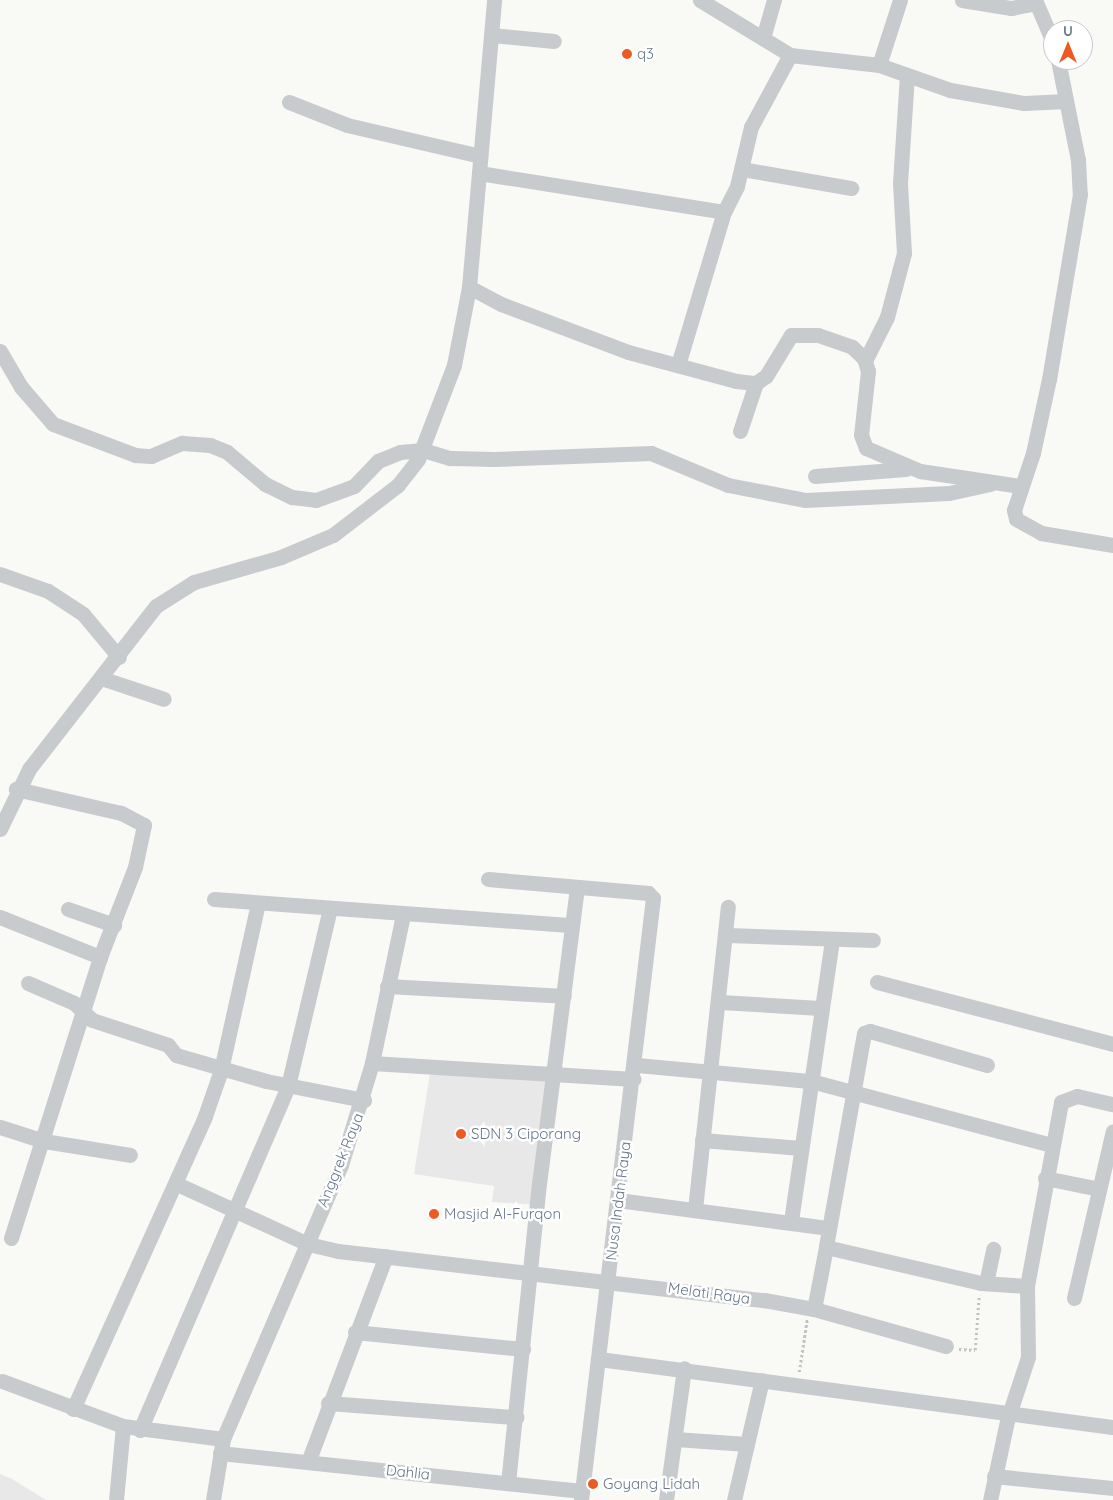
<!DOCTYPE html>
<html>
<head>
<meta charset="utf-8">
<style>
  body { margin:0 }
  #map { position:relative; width:1113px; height:1500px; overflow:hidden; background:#f9f9f6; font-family:Quicksand,sans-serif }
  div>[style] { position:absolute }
  .built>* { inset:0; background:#e7e8e7 }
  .path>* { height:2.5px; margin-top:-1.25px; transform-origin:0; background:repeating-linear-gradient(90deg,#c0c3c5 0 2.5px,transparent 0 5px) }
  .minor>* { height:15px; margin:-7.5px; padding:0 7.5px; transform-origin:7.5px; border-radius:7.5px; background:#c7cbce }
  .dots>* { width:14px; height:14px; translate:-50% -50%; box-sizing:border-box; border:2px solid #fff; border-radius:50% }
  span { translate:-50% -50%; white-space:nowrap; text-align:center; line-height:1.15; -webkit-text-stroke:5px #fff; paint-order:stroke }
  .poi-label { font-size:15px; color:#667889 }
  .left { translate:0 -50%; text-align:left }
  .street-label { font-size:15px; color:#667889 }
  .north { position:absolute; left:1043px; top:20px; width:50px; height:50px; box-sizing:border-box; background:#fff; border:1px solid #c2c9d0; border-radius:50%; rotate:0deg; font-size:14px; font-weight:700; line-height:20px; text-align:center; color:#667889 }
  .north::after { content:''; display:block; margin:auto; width:18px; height:22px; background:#ed5a22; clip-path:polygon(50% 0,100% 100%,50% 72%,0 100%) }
</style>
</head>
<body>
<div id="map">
  <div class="built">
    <div style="clip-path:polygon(431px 1067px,556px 1074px,540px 1205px,492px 1202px,494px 1186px,414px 1174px)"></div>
    <div style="clip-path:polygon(0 1474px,12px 1479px,46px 1500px,0 1500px)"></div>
  </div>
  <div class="path">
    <div style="left:959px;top:1349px;width:16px;rotate:4deg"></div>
    <div style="left:975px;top:1350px;width:55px;rotate:-85.8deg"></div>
    <div style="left:799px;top:1372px;width:53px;rotate:-81.3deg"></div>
  </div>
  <div class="minor">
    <div style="left:700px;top:0;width:105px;rotate:31.4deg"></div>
    <div style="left:962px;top:0;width:50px;rotate:9.3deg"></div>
    <div style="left:1011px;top:8px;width:25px;rotate:-11deg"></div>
    <div style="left:1035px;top:0;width:46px;rotate:66.8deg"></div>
    <div style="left:492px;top:35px;width:62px;rotate:5.5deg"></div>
    <div style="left:763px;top:38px;width:40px;rotate:-74deg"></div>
    <div style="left:1058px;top:60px;width:102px;rotate:78.7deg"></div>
    <div style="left:1078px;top:160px;width:34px;rotate:87deg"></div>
    <div style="left:1080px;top:194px;width:188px;rotate:99.5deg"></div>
    <div style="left:1049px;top:379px;width:76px;rotate:102.2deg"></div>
    <div style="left:1033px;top:453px;width:60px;rotate:108.4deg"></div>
    <div style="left:1014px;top:510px;width:9px;rotate:77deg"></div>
    <div style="left:1016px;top:519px;width:29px;rotate:29deg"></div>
    <div style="left:1041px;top:533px;width:73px;rotate:9.5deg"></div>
    <div style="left:879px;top:65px;width:68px;rotate:-72.1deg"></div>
    <div style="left:289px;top:102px;width:62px;rotate:21.6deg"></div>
    <div style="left:347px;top:125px;width:137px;rotate:13.1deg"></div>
    <div style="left:742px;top:169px;width:111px;rotate:9.9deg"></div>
    <div style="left:479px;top:173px;width:248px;rotate:9deg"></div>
    <div style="left:469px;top:287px;width:36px;rotate:28deg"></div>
    <div style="left:501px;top:304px;width:136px;rotate:20.7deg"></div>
    <div style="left:628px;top:352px;width:112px;rotate:15deg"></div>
    <div style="left:736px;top:381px;width:20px;rotate:6deg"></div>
    <div style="left:756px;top:383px;width:12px;rotate:-35deg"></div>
    <div style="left:766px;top:376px;width:48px;rotate:-58.6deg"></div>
    <div style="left:791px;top:335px;width:27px"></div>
    <div style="left:818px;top:335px;width:36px;rotate:19deg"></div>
    <div style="left:852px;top:347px;width:16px;rotate:43deg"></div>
    <div style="left:864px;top:358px;width:14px;rotate:73deg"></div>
    <div style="left:868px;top:371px;width:64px;rotate:96.2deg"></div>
    <div style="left:861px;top:435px;width:14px;rotate:69deg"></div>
    <div style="left:866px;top:448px;width:59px;rotate:23.1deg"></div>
    <div style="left:920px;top:471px;width:101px;rotate:8.5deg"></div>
    <div style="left:0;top:351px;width:42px;rotate:59.7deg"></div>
    <div style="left:21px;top:387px;width:49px;rotate:49.1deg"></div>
    <div style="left:53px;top:424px;width:88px;rotate:20.7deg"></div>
    <div style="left:135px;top:455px;width:16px;rotate:4deg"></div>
    <div style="left:151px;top:456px;width:34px;rotate:-23deg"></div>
    <div style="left:182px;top:443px;width:28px;rotate:4deg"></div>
    <div style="left:210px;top:445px;width:18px;rotate:22deg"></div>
    <div style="left:227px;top:452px;width:50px;rotate:40.1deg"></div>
    <div style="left:265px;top:484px;width:30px;rotate:26deg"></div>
    <div style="left:292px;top:497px;width:24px;rotate:7deg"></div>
    <div style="left:316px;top:500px;width:40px;rotate:-20.2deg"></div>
    <div style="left:354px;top:486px;width:35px;rotate:-46deg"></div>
    <div style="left:378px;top:461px;width:24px;rotate:-22deg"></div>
    <div style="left:400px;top:452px;width:23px;rotate:-5deg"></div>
    <div style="left:423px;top:450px;width:28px;rotate:17deg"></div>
    <div style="left:450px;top:458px;width:44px;rotate:1.3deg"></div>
    <div style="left:494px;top:459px;width:157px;rotate:-2.2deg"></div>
    <div style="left:651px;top:453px;width:83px;rotate:22.6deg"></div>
    <div style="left:728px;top:485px;width:78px;rotate:11deg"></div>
    <div style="left:805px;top:500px;width:144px;rotate:-2.8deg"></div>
    <div style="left:949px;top:493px;width:42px;rotate:-12.4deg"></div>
    <div style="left:865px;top:361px;width:49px;rotate:-63.4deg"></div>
    <div style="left:887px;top:317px;width:66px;rotate:-75.1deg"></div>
    <div style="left:904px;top:253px;width:70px;rotate:-93.3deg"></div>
    <div style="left:900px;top:183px;width:108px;rotate:-86.3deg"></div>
    <div style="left:678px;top:365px;width:160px;rotate:-73.3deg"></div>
    <div style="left:724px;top:212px;width:29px;rotate:-63deg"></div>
    <div style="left:737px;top:186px;width:61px;rotate:-76.7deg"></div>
    <div style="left:751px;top:127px;width:82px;rotate:-61.6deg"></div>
    <div style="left:790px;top:55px;width:90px;rotate:6.4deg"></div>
    <div style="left:879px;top:65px;width:75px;rotate:19.4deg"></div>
    <div style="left:950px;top:90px;width:75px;rotate:10deg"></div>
    <div style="left:1024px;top:103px;width:42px;rotate:-2.7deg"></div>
    <div style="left:740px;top:431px;width:51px;rotate:-71.6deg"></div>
    <div style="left:815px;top:476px;width:91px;rotate:-4.4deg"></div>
    <div style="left:0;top:574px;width:51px;rotate:19.5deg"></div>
    <div style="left:48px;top:591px;width:42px;rotate:33.3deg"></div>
    <div style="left:83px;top:614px;width:56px;rotate:50.1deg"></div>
    <div style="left:101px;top:678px;width:66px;rotate:18.4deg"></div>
    <div style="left:0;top:829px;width:67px;rotate:-64.2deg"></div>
    <div style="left:29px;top:769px;width:207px;rotate:-52.1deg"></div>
    <div style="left:156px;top:606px;width:45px;rotate:-32.3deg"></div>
    <div style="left:194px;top:582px;width:91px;rotate:-16deg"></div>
    <div style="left:281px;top:557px;width:56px;rotate:-22.9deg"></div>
    <div style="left:333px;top:535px;width:82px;rotate:-37.6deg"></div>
    <div style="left:398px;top:485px;width:33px;rotate:-52deg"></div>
    <div style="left:418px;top:459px;width:101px;rotate:-69deg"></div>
    <div style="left:454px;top:365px;width:79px;rotate:-79.1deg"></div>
    <div style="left:469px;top:287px;width:288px;rotate:-85deg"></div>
    <div style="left:488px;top:879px;width:161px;rotate:5deg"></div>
    <div style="left:648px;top:893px;width:7px;rotate:45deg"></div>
    <div style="left:653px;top:898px;width:606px;rotate:96.82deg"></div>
    <div style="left:214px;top:899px;width:359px;rotate:4.2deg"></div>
    <div style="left:68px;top:909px;width:49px;rotate:19.2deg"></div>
    <div style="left:0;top:917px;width:108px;rotate:21.8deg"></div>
    <div style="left:100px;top:957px;width:97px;rotate:-68.7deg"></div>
    <div style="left:135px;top:867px;width:43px;rotate:-77.9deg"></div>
    <div style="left:144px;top:825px;width:26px;rotate:-152deg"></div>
    <div style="left:121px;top:813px;width:108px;rotate:-167.1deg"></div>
    <div style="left:727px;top:935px;width:146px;rotate:2deg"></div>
    <div style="left:877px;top:982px;width:244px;rotate:14.7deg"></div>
    <div style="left:28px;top:983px;width:50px;rotate:23.5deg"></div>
    <div style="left:74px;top:1003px;width:25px;rotate:43deg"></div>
    <div style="left:92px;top:1020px;width:80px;rotate:18.2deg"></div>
    <div style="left:168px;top:1045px;width:13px;rotate:51deg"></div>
    <div style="left:176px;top:1055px;width:94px;rotate:16.1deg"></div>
    <div style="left:266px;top:1081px;width:100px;rotate:11deg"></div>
    <div style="left:387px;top:986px;width:177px;rotate:3.2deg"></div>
    <div style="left:720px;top:1002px;width:100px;rotate:3.4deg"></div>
    <div style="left:372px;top:1063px;width:152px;rotate:-78.2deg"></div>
    <div style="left:637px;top:1065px;width:175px;rotate:5.3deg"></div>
    <div style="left:811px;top:1081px;width:249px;rotate:14.9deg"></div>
    <div style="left:987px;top:1065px;width:122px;rotate:-163.8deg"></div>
    <div style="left:870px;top:1031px;width:6px;rotate:162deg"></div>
    <div style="left:864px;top:1033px;width:217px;rotate:100.1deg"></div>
    <div style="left:826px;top:1247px;width:159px;rotate:13.1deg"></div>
    <div style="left:981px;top:1283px;width:46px;rotate:3.7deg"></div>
    <div style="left:1027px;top:1286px;width:71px;rotate:89.2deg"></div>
    <div style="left:1028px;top:1357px;width:67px;rotate:108.2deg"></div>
    <div style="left:1007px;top:1421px;width:81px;rotate:102.1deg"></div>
    <div style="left:0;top:1127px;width:46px;rotate:17.7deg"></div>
    <div style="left:44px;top:1141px;width:87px;rotate:9.2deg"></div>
    <div style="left:702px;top:1140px;width:99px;rotate:4.6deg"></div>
    <div style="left:1045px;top:1178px;width:55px;rotate:11.5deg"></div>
    <div style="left:177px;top:1184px;width:144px;rotate:24.6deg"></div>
    <div style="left:308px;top:1244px;width:31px;rotate:13deg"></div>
    <div style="left:338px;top:1251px;width:429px;rotate:6.6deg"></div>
    <div style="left:764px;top:1300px;width:51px;rotate:10.2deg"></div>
    <div style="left:814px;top:1309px;width:137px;rotate:15.7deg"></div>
    <div style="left:618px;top:1200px;width:211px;rotate:7.6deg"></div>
    <div style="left:695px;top:1209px;width:304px;rotate:-83.8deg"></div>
    <div style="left:791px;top:1221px;width:285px;rotate:-81.7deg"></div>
    <div style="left:11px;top:1238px;width:295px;rotate:-72.4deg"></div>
    <div style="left:986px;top:1283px;width:35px;rotate:-78deg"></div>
    <div style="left:1027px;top:1286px;width:187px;rotate:-79.5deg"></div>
    <div style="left:1061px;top:1102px;width:17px;rotate:-21deg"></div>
    <div style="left:1077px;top:1096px;width:37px;rotate:13deg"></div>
    <div style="left:1074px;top:1298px;width:171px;rotate:-76.9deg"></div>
    <div style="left:814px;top:1309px;width:63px;rotate:-79deg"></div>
    <div style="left:355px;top:1332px;width:169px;rotate:5.8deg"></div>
    <div style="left:599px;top:1359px;width:518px;rotate:7.54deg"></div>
    <div style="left:2px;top:1381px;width:129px;rotate:20.4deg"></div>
    <div style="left:123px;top:1426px;width:101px;rotate:7.4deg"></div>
    <div style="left:328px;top:1403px;width:189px;rotate:4.3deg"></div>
    <div style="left:73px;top:1409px;width:321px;rotate:-65.7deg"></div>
    <div style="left:205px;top:1116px;width:49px;rotate:-70.8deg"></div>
    <div style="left:221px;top:1070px;width:171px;rotate:-77.5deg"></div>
    <div style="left:140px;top:1430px;width:374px;rotate:-66.7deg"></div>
    <div style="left:288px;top:1086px;width:182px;rotate:-76.7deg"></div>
    <div style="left:675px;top:1439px;width:72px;rotate:4deg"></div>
    <div style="left:220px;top:1453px;width:364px;rotate:6deg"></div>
    <div style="left:308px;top:1462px;width:220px;rotate:-69.3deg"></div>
    <div style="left:994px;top:1476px;width:120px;rotate:5.8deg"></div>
    <div style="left:508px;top:1483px;width:301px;rotate:-84.1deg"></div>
    <div style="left:539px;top:1184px;width:299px;rotate:-82.7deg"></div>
    <div style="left:116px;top:1500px;width:74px;rotate:-84.6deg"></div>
    <div style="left:213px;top:1500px;width:62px;rotate:-80.7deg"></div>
    <div style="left:223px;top:1439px;width:298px;rotate:-66.7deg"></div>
    <div style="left:341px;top:1165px;width:107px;rotate:-73.1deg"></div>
    <div style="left:372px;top:1063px;width:262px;rotate:3.5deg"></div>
    <div style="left:666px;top:1500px;width:133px;rotate:-82.2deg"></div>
    <div style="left:734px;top:1500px;width:123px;rotate:-76.9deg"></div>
  </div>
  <div class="dots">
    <div style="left:627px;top:54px;background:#ed5a22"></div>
    <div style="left:461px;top:1134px;background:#ed5a22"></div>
    <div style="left:434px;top:1214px;background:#ed5a22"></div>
    <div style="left:593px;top:1484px;background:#ed5a22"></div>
  </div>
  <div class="poi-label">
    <span class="left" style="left:637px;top:54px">q3</span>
    <span class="left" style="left:471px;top:1134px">SDN 3 Ciporang</span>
    <span class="left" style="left:444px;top:1214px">Masjid Al-Furqon</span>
    <span class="left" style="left:603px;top:1484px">Goyang Lidah</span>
  </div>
  <div class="street-label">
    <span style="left:340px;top:1160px;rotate:-68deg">Anggrek Raya</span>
    <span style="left:618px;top:1201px;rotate:-83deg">Nusa Indah Raya</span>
    <span style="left:709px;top:1293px;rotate:8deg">Melati Raya</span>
    <span style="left:408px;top:1472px;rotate:6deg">Dahlia</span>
  </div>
  <div class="north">U</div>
</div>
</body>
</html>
